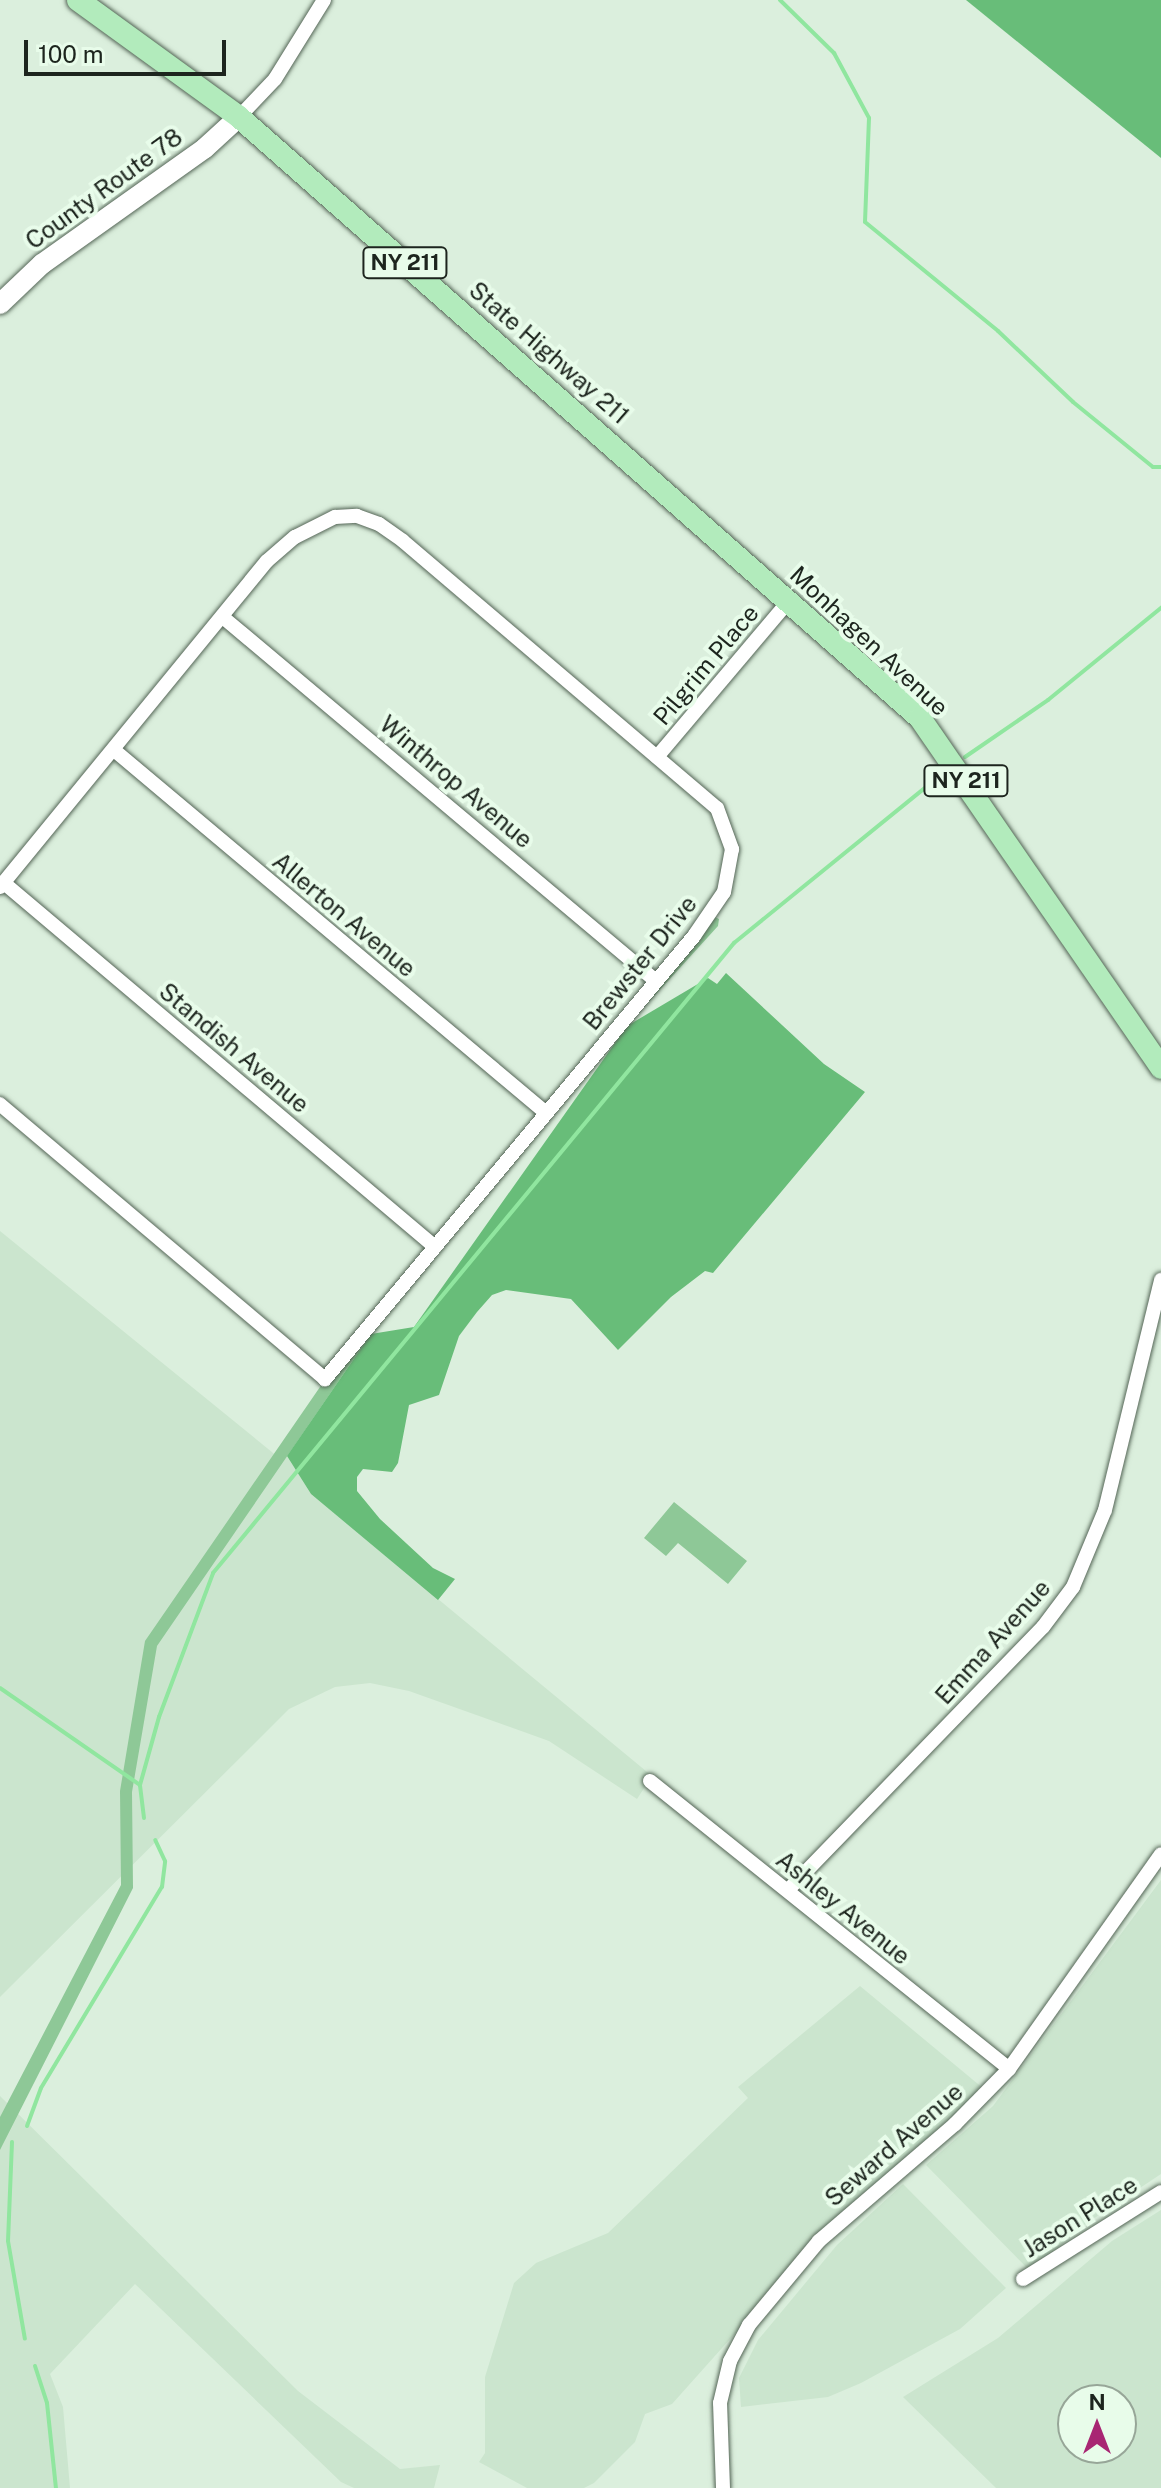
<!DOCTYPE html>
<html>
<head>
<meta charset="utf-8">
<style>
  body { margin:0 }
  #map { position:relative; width:1161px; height:2488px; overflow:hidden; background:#dbefdd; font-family:"Public Sans",sans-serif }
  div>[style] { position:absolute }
  .built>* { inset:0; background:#cbe5ce }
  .green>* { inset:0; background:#8ec897 }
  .forest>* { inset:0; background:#68bd79 }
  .stream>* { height:4px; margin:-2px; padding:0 2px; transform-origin:2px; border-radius:2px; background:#90e69f }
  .roads { filter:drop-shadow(0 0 2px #546556) drop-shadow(0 0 2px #546556) }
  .street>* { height:14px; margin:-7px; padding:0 7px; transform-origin:7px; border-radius:7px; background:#fff }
  .secondary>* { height:20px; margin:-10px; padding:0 10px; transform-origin:10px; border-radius:10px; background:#fff }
  .primary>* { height:22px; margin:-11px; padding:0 11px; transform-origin:11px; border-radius:11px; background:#b2ebbc }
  span { translate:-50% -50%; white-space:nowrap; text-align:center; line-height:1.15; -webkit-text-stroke:8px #e8fcea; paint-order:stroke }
  .shield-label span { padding:2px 6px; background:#e8fcea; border:2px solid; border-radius:6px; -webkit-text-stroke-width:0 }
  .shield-label { font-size:22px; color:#1d251e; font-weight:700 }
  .street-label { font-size:24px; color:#1d251e }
  .north { position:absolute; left:1057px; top:2384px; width:80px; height:80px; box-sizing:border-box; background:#e8fcea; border:2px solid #97a698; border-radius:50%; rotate:0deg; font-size:22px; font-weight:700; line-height:32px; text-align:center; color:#1d251e }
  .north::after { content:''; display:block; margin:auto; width:28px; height:36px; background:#a82673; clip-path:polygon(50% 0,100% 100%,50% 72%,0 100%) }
  .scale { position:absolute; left:24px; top:40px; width:202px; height:36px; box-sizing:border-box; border:4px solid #1d251e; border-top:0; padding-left:10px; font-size:24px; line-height:28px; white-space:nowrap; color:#1d251e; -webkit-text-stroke:6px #e8fcea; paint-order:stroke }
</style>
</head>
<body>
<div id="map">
  <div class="built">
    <div style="clip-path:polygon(0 1231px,278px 1457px,287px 1456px,311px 1494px,652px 1776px,637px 1799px,549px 1741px,409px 1691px,370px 1683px,335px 1687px,289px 1709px,0 1997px)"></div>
    <div style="clip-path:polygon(1161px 1880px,1161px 2174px,1087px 2223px,1030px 2271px,926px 2165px,993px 2106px)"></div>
    <div style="clip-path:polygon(860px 1986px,984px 2089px,815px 2244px,672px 2404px,645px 2414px,635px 2442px,594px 2483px,584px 2488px,527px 2488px,479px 2462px,485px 2453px,485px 2377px,514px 2283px,536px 2263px,608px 2233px,748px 2098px,738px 2087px)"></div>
    <div style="clip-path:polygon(0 2096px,298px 2391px,400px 2469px,440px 2465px,434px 2488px,354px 2488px,341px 2482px,135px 2284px,50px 2374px,63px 2407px,70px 2488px,0 2488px)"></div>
    <div style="clip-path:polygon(903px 2184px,1006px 2288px,960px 2329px,861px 2383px,828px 2397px,741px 2407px,739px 2378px,758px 2340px,837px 2245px)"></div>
    <div style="clip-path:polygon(evenodd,1161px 2210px,1161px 2488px,996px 2488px,903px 2397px,998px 2338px,1112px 2241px,1161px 2210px,1073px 2400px,1121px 2400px,1121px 2448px,1073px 2448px,1073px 2400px)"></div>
  </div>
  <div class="green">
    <div style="clip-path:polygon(713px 916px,719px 919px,718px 926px,627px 1026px,371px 1334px,157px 1646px,132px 1792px,133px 1888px,0 2150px,0 2117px,121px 1885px,120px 1791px,145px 1641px,362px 1326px)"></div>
    <div style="clip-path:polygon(674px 1502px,747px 1561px,728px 1584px,678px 1543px,666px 1556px,644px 1538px)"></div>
  </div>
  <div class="forest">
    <div style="clip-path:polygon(966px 0,1161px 0,1161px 158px)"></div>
    <div style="clip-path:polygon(726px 973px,824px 1064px,865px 1092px,713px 1273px,705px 1271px,671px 1297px,618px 1350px,571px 1299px,506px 1290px,492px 1295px,477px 1312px,459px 1336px,439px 1395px,409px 1405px,398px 1463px,392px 1472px,363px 1469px,357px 1477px,357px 1491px,380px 1519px,433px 1568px,455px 1579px,438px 1600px,311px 1494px,287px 1456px,371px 1334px,414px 1327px,627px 1026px,708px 978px,717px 984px)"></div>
  </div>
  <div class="stream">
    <div style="left:780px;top:0;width:76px;rotate:44.5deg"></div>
    <div style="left:834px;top:53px;width:74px;rotate:61.7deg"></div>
    <div style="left:869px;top:118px;width:104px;rotate:92.2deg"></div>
    <div style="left:865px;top:222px;width:172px;rotate:39.3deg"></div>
    <div style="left:998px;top:331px;width:103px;rotate:43.4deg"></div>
    <div style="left:1073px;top:402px;width:103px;rotate:39.1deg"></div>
    <div style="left:1153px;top:467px;width:8px"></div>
    <div style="left:965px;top:757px;width:101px;rotate:-34.5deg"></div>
    <div style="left:1048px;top:700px;width:146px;rotate:-39.2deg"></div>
    <div style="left:0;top:1688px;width:170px;rotate:34.7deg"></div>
    <div style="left:144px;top:1818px;width:33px;rotate:-97deg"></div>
    <div style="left:140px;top:1785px;width:71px;rotate:-74.4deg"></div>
    <div style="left:159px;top:1717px;width:154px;rotate:-69.4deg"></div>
    <div style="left:213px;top:1573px;width:818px;rotate:-50.41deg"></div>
    <div style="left:734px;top:943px;width:273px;rotate:-39.1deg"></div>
    <div style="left:27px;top:2126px;width:40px;rotate:-69.8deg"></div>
    <div style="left:41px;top:2088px;width:235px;rotate:-59deg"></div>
    <div style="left:162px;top:1887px;width:26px;rotate:-83deg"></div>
    <div style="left:165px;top:1861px;width:23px;rotate:-115deg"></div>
    <div style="left:12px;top:2142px;width:99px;rotate:92.3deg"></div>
    <div style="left:8px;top:2241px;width:99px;rotate:80.2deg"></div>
    <div style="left:35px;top:2366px;width:39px;rotate:72deg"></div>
    <div style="left:47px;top:2403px;width:85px;rotate:84deg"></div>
  </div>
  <div class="roads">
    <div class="street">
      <div style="left:239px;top:117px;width:52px;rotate:-46.5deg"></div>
      <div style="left:275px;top:79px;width:93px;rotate:-58.2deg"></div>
      <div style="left:225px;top:619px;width:563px;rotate:40.03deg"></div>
      <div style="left:114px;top:750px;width:563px;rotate:40.03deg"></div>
      <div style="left:657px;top:757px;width:204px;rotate:-49.8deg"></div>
      <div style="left:4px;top:883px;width:564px;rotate:40.18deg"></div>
      <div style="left:0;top:887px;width:421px;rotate:-50.7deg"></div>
      <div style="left:267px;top:561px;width:37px;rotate:-41deg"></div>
      <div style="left:295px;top:537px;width:45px;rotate:-26.6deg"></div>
      <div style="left:335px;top:517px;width:22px;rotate:-3deg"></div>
      <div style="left:357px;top:516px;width:23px;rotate:20deg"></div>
      <div style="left:379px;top:524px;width:29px;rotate:35deg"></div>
      <div style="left:403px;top:541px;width:412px;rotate:40.4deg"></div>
      <div style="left:717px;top:808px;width:44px;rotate:69.9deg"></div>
      <div style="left:732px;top:849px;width:44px;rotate:100.5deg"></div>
      <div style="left:724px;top:892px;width:53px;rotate:124.3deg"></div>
      <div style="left:694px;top:936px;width:577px;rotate:129.79deg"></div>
      <div style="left:325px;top:1379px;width:426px;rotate:-139.8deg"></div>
      <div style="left:650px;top:1781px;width:460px;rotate:38.7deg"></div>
      <div style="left:789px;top:1889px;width:365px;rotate:-45.9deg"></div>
      <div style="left:1043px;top:1627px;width:50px;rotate:-53.1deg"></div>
      <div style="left:1073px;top:1587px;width:83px;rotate:-67.4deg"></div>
      <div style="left:1105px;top:1510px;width:237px;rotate:-76.3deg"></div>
      <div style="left:1023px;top:2279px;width:163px;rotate:-32.2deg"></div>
      <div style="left:723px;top:2488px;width:85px;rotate:-92deg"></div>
      <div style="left:720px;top:2403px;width:43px;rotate:-76.6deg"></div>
      <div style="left:730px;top:2361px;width:41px;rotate:-62.2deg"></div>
      <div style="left:749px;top:2325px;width:109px;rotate:-50.2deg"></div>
      <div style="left:819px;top:2241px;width:179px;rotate:-40.7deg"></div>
      <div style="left:955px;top:2124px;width:77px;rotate:-45.5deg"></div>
      <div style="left:1009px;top:2069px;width:263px;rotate:-54.7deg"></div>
    </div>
    <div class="secondary">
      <div style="left:0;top:304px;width:58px;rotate:-43.6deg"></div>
      <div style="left:42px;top:264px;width:200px;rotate:-35.4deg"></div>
      <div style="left:205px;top:148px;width:46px;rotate:-42.4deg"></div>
    </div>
    <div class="primary">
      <div style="left:78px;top:0;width:199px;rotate:36deg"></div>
      <div style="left:239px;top:117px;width:908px;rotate:41.43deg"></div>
      <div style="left:920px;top:718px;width:425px;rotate:55.4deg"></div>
    </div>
  </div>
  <div class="shield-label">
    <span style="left:405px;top:263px">NY 211</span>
    <span style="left:966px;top:781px">NY 211</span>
  </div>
  <div class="street-label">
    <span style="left:104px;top:189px;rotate:-36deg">County Route 78</span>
    <span style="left:549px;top:353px;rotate:41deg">State Highway 211</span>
    <span style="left:869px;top:641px;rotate:43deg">Monhagen Avenue</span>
    <span style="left:706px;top:665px;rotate:-50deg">Pilgrim Place</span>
    <span style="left:456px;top:782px;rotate:40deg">Winthrop Avenue</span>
    <span style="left:344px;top:915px;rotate:40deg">Allerton Avenue</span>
    <span style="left:640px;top:963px;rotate:-51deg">Brewster Drive</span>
    <span style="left:234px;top:1048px;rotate:40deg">Standish Avenue</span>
    <span style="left:993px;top:1642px;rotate:-48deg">Emma Avenue</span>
    <span style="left:843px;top:1908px;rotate:39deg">Ashley Avenue</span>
    <span style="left:894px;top:2145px;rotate:-41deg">Seward Avenue</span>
    <span style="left:1080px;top:2217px;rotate:-32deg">Jason Place</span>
  </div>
  <div class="north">N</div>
  <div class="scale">100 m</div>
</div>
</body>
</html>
